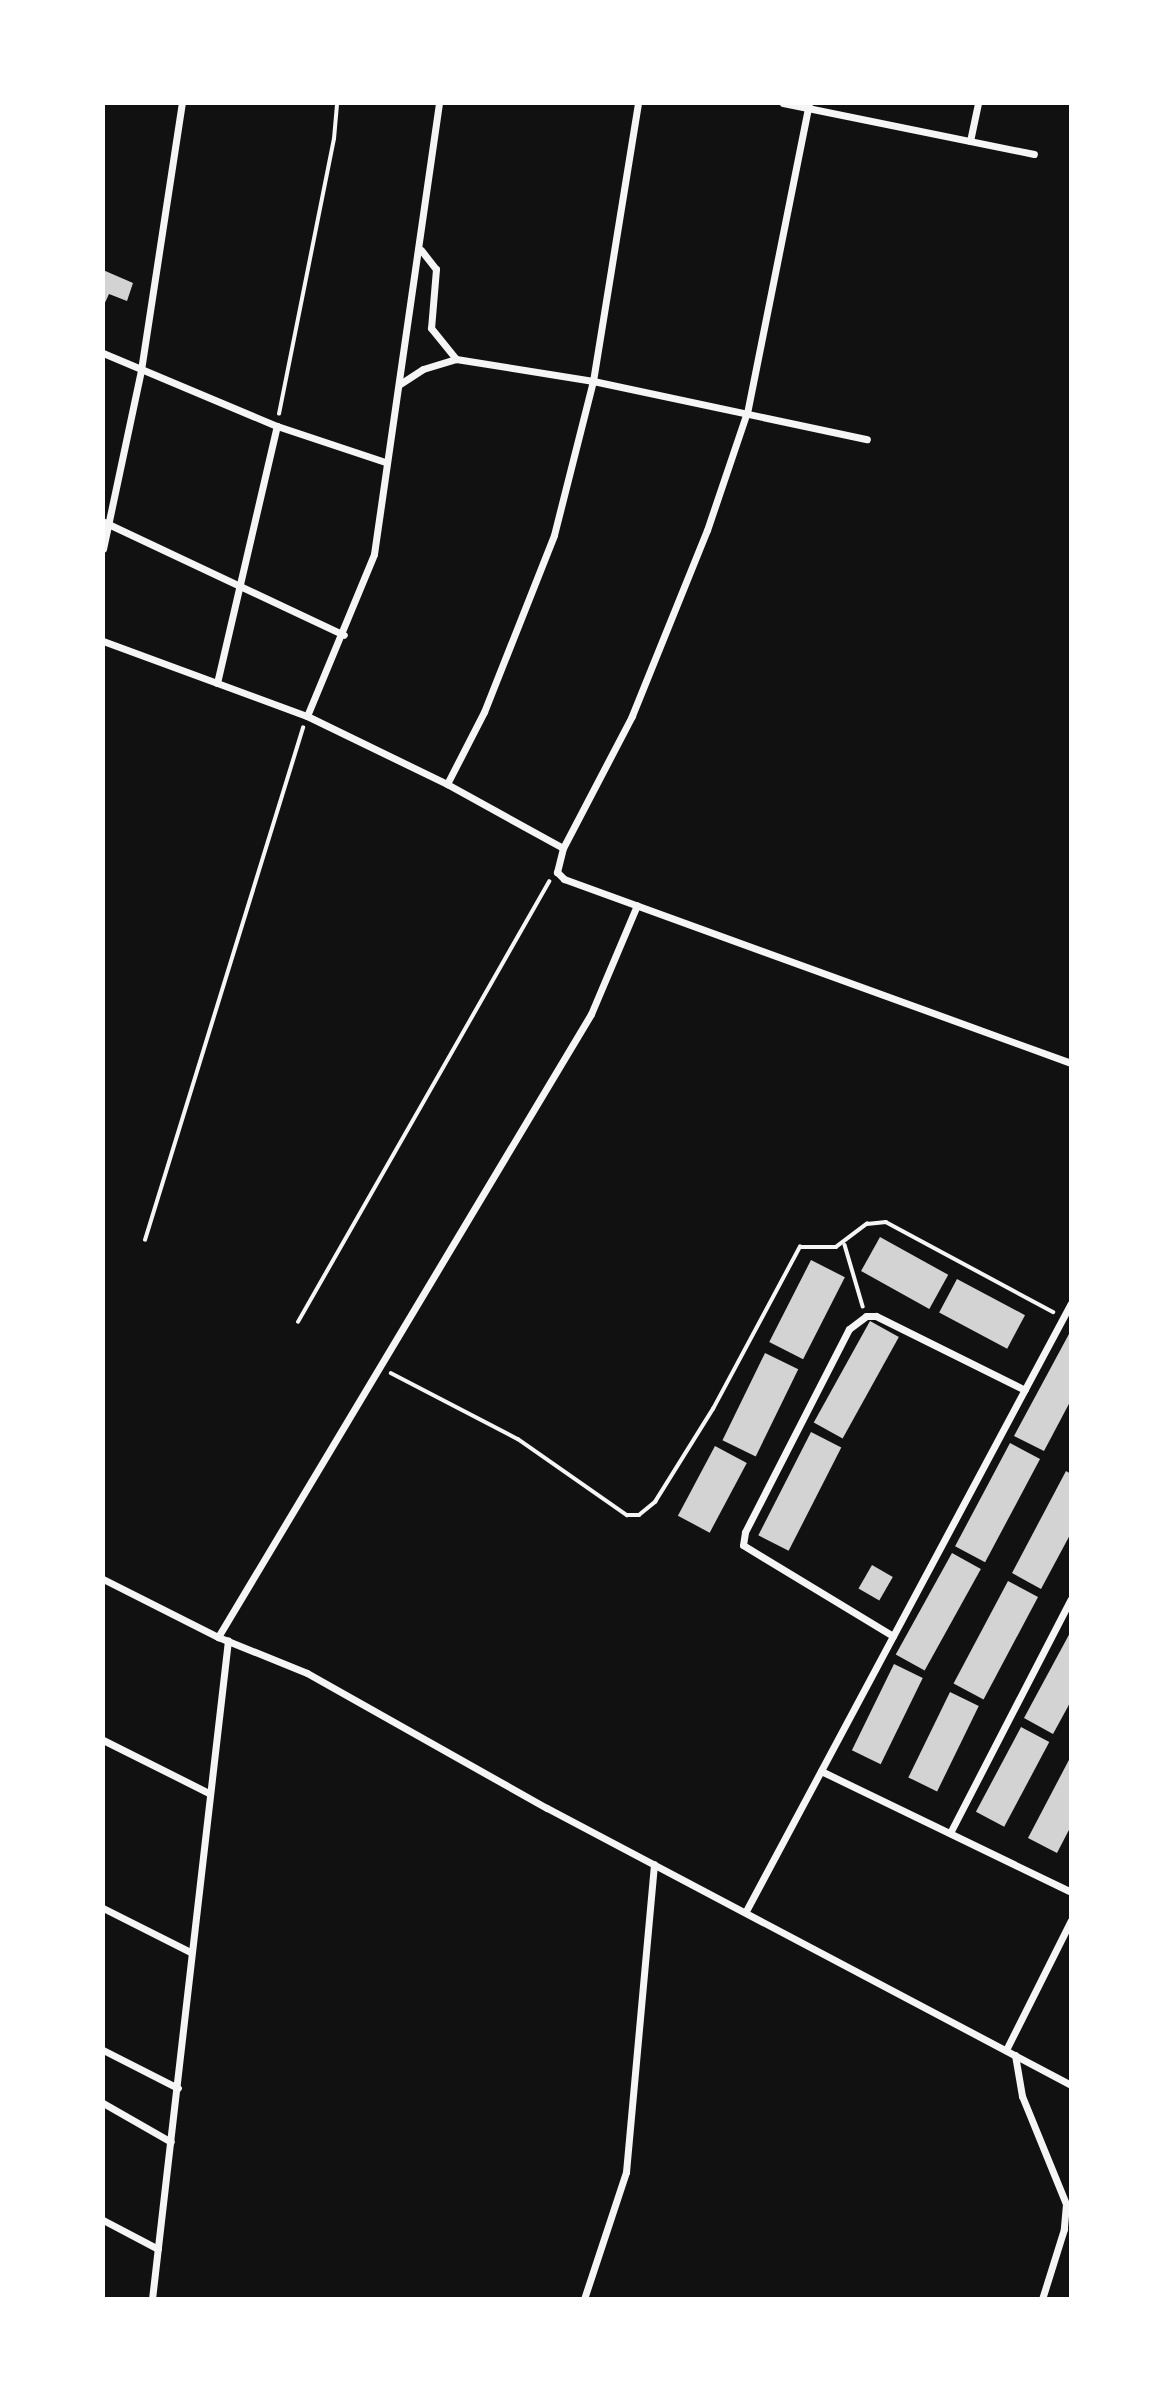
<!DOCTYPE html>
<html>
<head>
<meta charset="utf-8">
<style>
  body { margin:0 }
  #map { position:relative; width:1174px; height:2402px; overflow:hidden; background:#111; font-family:Arial,sans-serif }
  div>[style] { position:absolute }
  .building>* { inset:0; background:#d3d3d3; transform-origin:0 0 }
  .path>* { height:3.5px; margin:-1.75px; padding:0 1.75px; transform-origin:1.75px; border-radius:1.75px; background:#f5f5f5 }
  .minor>* { height:7px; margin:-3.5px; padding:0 3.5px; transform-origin:3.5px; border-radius:3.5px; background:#f5f5f5 }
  span { translate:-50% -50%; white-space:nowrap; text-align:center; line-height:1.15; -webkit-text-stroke:5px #fff; paint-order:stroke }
  .frame { position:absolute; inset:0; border:105px solid #fff; pointer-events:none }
</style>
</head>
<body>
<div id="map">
  <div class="building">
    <div style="clip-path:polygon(103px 270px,133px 283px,127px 301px,109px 294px,103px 307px)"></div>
    <div style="left:880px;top:1237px;width:78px;height:39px;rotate:29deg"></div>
    <div style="left:811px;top:1260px;width:38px;height:92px;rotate:27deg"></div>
    <div style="left:957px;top:1279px;width:77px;height:38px;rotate:28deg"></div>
    <div style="left:870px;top:1321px;width:33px;height:116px;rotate:29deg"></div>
    <div style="clip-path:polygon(1069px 1334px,1071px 1400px,1044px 1451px,1014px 1436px)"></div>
    <div style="left:765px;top:1353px;width:37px;height:97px;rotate:26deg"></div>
    <div style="left:811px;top:1432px;width:34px;height:116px;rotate:27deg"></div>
    <div style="left:1010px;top:1443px;width:34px;height:117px;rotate:28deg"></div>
    <div style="left:715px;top:1446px;width:36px;height:79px;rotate:28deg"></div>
    <div style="clip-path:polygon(1066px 1471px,1071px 1474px,1071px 1533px,1041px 1589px,1012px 1573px)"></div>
    <div style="left:952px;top:1553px;width:33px;height:116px;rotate:29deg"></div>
    <div style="left:872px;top:1565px;width:24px;height:27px;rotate:30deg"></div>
    <div style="left:1008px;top:1581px;width:34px;height:116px;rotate:28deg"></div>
    <div style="clip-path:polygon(1071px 1631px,1071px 1701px,1053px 1734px,1024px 1718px)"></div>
    <div style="left:894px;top:1664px;width:32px;height:96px;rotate:26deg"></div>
    <div style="left:950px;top:1692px;width:32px;height:95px;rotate:26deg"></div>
    <div style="left:1021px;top:1727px;width:32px;height:96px;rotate:28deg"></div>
    <div style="clip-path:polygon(1071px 1756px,1071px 1826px,1057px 1853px,1028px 1838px)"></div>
  </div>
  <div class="path">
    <div style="left:279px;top:414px;width:280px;rotate:-78.7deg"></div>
    <div style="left:334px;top:139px;width:36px;rotate:-85deg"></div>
    <div style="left:145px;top:1240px;width:536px;rotate:-72.85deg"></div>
    <div style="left:845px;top:1245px;width:64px;rotate:73.6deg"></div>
    <div style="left:298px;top:1322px;width:507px;rotate:-60.3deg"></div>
    <div style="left:391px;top:1373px;width:143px;rotate:27.5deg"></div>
    <div style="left:518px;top:1439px;width:133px;rotate:34.9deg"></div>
    <div style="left:627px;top:1515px;width:12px"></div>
    <div style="left:639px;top:1515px;width:21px;rotate:-39deg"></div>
    <div style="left:655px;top:1502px;width:110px;rotate:-58.1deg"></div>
    <div style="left:713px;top:1409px;width:184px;rotate:-61.8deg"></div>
    <div style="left:800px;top:1247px;width:36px"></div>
    <div style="left:836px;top:1247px;width:39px;rotate:-37deg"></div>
    <div style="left:867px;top:1224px;width:19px;rotate:-6deg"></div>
    <div style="left:886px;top:1222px;width:190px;rotate:28.3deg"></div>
  </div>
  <div class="minor">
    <div style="left:783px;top:103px;width:256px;rotate:11.5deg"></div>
    <div style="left:809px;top:103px;width:315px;rotate:101.3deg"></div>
    <div style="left:747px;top:412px;width:125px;rotate:108.7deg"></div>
    <div style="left:707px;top:530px;width:201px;rotate:112deg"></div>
    <div style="left:632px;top:716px;width:149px;rotate:117.6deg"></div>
    <div style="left:563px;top:848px;width:25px;rotate:104deg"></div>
    <div style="left:557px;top:872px;width:10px;rotate:45deg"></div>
    <div style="left:564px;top:879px;width:539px;rotate:19.95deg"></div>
    <div style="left:970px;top:141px;width:39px;rotate:-78deg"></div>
    <div style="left:421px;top:250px;width:24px;rotate:52deg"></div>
    <div style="left:436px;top:269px;width:59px;rotate:94.8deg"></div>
    <div style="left:431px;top:328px;width:40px;rotate:51deg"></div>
    <div style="left:103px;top:353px;width:189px;rotate:22.8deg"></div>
    <div style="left:277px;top:426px;width:114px;rotate:18.4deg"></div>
    <div style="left:400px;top:384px;width:27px;rotate:-33deg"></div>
    <div style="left:423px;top:369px;width:34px;rotate:-17deg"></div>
    <div style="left:456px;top:359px;width:139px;rotate:9.1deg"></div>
    <div style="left:593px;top:381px;width:280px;rotate:12deg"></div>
    <div style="left:104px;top:522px;width:265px;rotate:25.2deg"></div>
    <div style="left:103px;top:549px;width:183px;rotate:-78deg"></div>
    <div style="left:141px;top:370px;width:270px;rotate:-81.3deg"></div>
    <div style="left:103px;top:641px;width:217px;rotate:20.2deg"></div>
    <div style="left:307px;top:716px;width:156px;rotate:25.9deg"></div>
    <div style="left:447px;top:784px;width:132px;rotate:28.9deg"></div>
    <div style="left:217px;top:683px;width:264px;rotate:-76.9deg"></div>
    <div style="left:307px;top:716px;width:175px;rotate:-67.5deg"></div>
    <div style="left:374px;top:554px;width:456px;rotate:-81.8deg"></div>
    <div style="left:447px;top:784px;width:81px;rotate:-62.8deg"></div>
    <div style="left:484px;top:712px;width:190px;rotate:-68.4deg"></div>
    <div style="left:554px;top:535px;width:159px;rotate:-75.8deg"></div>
    <div style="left:593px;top:381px;width:282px;rotate:-80.8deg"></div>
    <div style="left:103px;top:1579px;width:129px;rotate:26.8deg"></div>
    <div style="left:218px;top:1637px;width:96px;rotate:22deg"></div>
    <div style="left:307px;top:1673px;width:275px;rotate:29.4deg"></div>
    <div style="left:547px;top:1808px;width:593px;rotate:27.86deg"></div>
    <div style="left:893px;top:1636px;width:175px;rotate:-148.8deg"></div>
    <div style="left:743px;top:1545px;width:13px;rotate:-81deg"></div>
    <div style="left:745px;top:1532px;width:228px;rotate:-62.9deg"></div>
    <div style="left:849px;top:1329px;width:21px;rotate:-37deg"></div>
    <div style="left:866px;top:1316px;width:10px"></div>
    <div style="left:876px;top:1316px;width:166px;rotate:26.4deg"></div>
    <div style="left:218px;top:1637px;width:726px;rotate:-59.09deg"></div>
    <div style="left:591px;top:1014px;width:118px;rotate:-67.1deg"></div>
    <div style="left:103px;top:1740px;width:119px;rotate:26.6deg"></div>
    <div style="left:821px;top:1771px;width:278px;rotate:25.8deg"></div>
    <div style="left:950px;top:1833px;width:263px;rotate:-62.7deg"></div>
    <div style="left:103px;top:1908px;width:97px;rotate:26.8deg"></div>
    <div style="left:746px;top:1911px;width:689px;rotate:-61.87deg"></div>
    <div style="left:103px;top:2050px;width:84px;rotate:26.9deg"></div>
    <div style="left:1006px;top:2050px;width:145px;rotate:-63.4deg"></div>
    <div style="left:1015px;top:2055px;width:42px;rotate:80.3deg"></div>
    <div style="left:1022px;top:2096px;width:117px;rotate:67.8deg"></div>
    <div style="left:1066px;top:2204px;width:25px;rotate:95deg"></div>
    <div style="left:1064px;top:2229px;width:73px;rotate:107.4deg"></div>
    <div style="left:103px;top:2103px;width:78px;rotate:29.8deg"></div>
    <div style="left:103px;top:2220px;width:62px;rotate:27.8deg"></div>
    <div style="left:152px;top:2299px;width:663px;rotate:-83.42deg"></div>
    <div style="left:584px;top:2299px;width:134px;rotate:-71.7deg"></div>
    <div style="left:626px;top:2172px;width:309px;rotate:-84.8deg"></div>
  </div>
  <div class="frame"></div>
</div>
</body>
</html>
